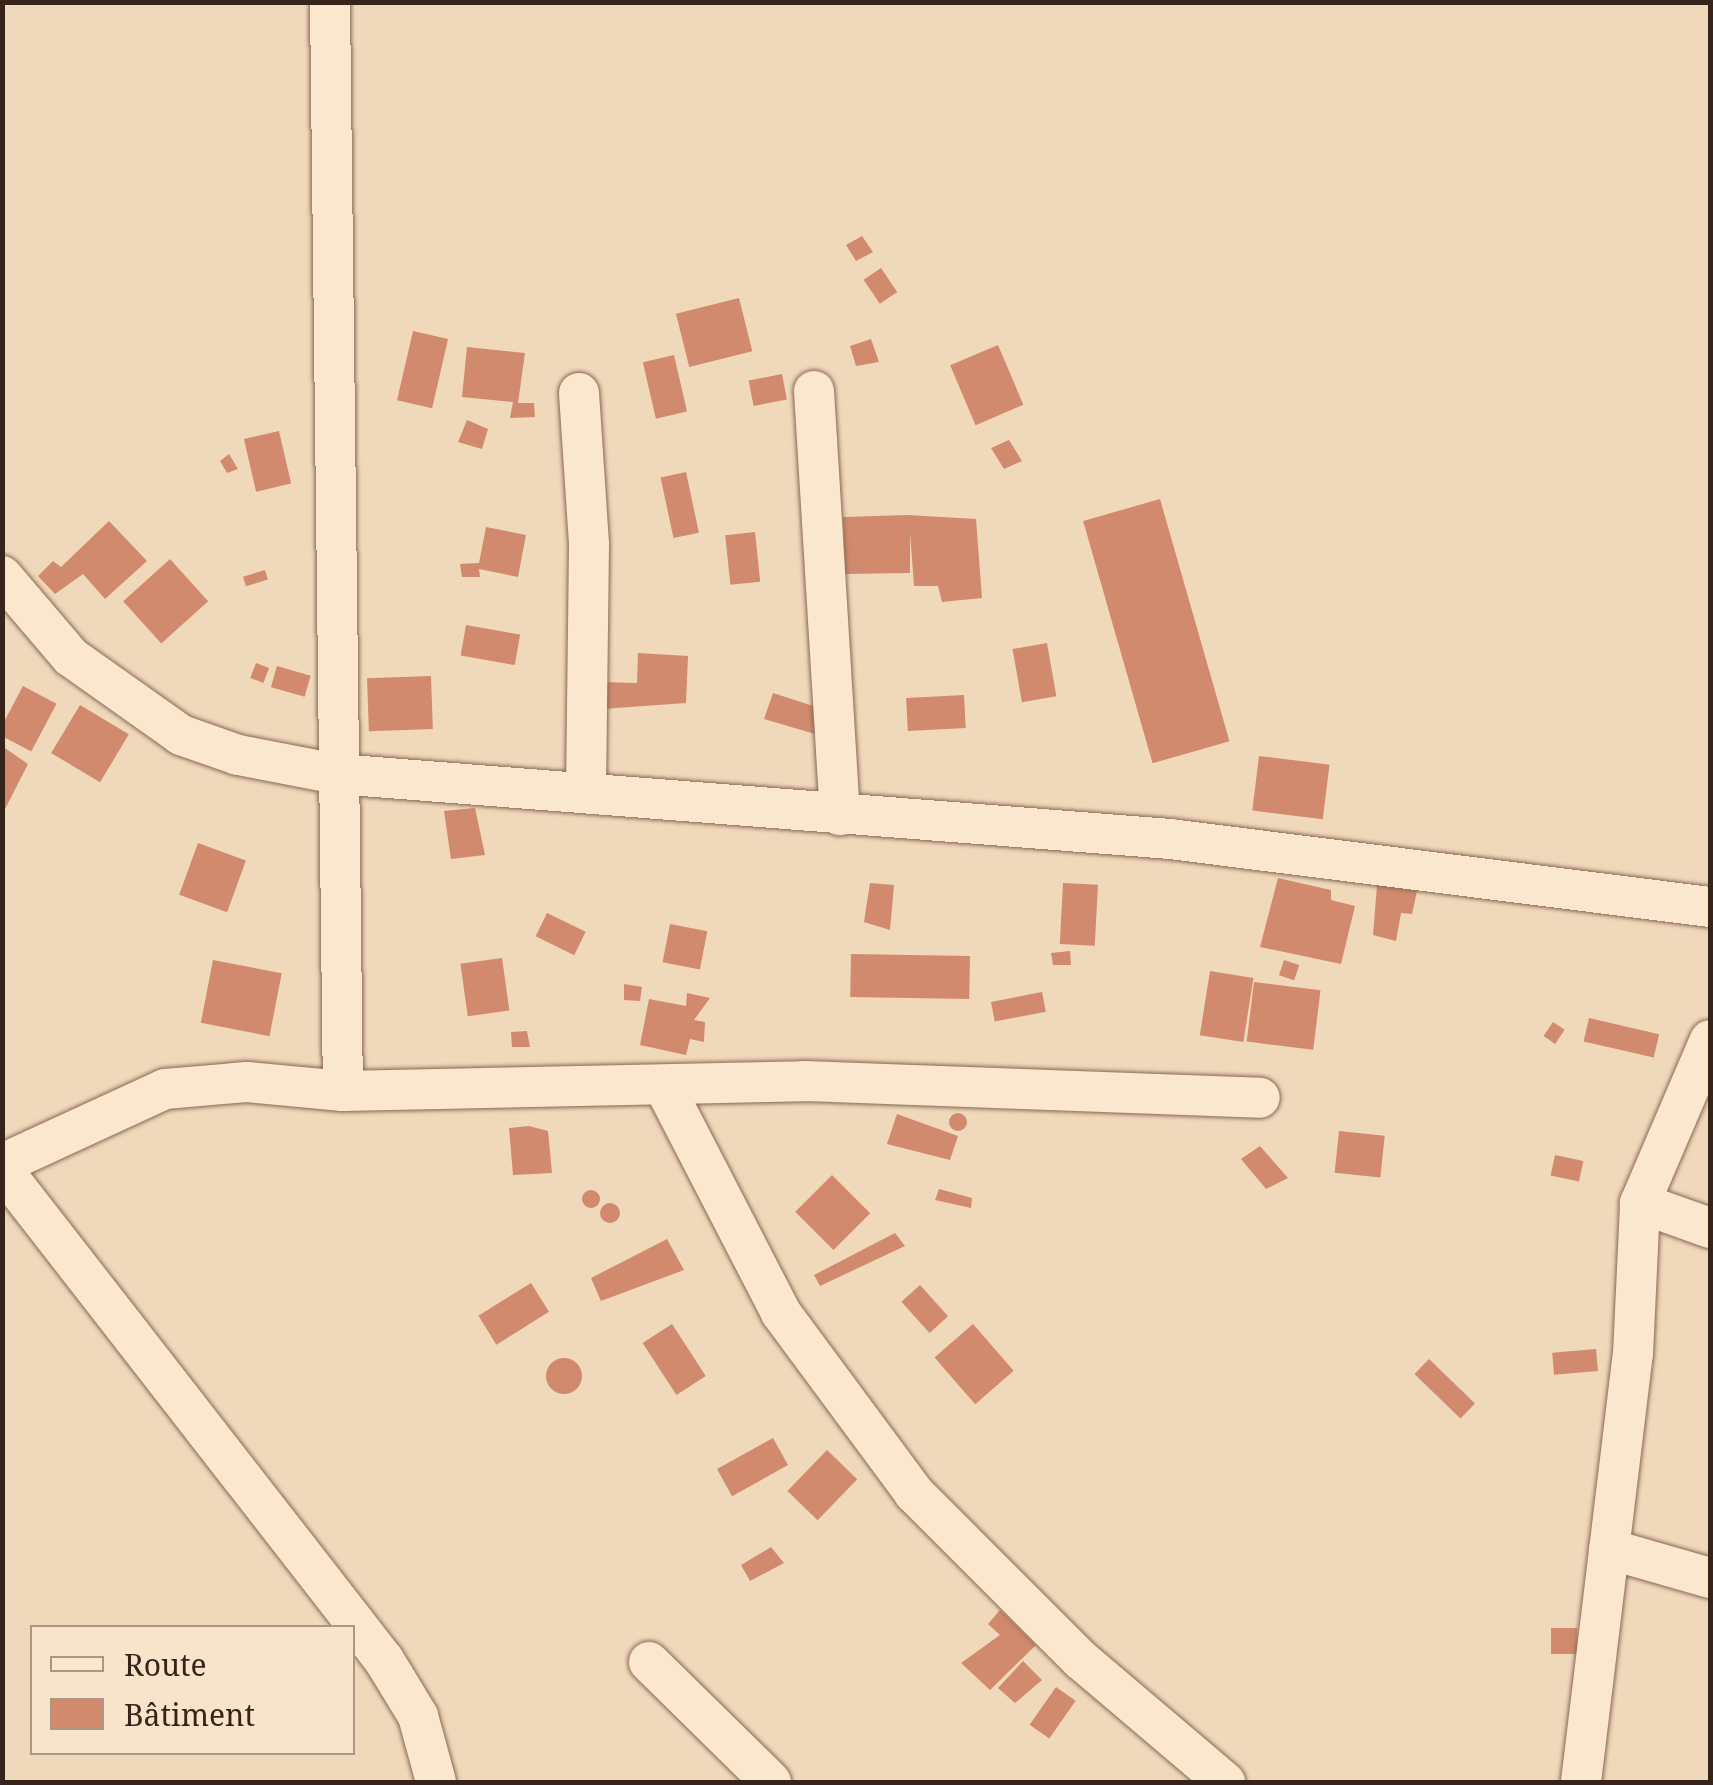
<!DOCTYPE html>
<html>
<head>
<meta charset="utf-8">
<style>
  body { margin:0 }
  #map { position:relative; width:1713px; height:1785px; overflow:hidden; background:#f0d9bb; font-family:"Noto Serif",serif }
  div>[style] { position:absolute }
  .building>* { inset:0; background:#d18a6e; transform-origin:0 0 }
  .round { border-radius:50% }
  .roads { filter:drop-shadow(0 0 2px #886854) drop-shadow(0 0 2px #886854) }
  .minor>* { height:40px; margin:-20px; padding:0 20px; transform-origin:20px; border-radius:20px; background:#fbe7ce }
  span { translate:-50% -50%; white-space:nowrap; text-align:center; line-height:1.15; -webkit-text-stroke:8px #f7e4ca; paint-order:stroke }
  .frame { position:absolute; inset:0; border:5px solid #36241a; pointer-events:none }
  .legend { position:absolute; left:30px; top:1625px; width:325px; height:130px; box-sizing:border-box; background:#f7e4ca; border:2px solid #aa9784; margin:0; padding:12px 18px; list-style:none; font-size:30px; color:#36241a }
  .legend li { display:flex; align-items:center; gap:20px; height:50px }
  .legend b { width:50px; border:2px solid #aa9784 }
</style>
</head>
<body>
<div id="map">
  <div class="building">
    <div style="clip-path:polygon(862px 236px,873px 252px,856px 261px,846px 245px)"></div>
    <div style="left:881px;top:268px;width:29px;height:21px;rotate:56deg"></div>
    <div style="left:739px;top:298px;width:55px;height:65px;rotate:76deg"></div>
    <div style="left:413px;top:331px;width:36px;height:71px;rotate:13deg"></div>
    <div style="clip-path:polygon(871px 339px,879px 362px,856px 366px,850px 346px)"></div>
    <div style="left:998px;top:345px;width:65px;height:52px;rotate:67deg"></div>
    <div style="clip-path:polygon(467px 347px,525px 353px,518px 403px,534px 403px,535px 417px,510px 418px,513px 402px,462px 397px)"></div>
    <div style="left:674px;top:355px;width:58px;height:32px;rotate:77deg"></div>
    <div style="left:782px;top:374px;width:26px;height:34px;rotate:79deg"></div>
    <div style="clip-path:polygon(467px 420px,488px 429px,482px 449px,458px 442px)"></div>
    <div style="left:279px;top:431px;width:54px;height:36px;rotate:77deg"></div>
    <div style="clip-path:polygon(1009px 440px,1022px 461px,1004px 469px,991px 448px)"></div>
    <div style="clip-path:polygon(229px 454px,238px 469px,227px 473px,220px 461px)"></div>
    <div style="left:686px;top:472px;width:62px;height:26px;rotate:78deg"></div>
    <div style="left:1160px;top:499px;width:252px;height:80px;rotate:74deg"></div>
    <div style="clip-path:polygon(908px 515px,976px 519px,982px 598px,942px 602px,938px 586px,914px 586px,910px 533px,910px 573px,845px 574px,843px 517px)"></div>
    <div style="clip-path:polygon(109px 521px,147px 561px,105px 599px,83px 574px,55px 594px,38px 576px,53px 561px,61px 567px)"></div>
    <div style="clip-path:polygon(486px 527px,526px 535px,518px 577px,479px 569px,480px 577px,462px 577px,460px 564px,479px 563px)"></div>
    <div style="left:755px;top:532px;width:50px;height:30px;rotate:84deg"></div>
    <div style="left:170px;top:559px;width:57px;height:63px;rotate:48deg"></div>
    <div style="left:265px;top:570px;width:10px;height:23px;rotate:73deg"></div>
    <div style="left:466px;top:625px;width:55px;height:31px;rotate:10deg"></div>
    <div style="left:1047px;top:643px;width:54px;height:35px;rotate:80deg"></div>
    <div style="clip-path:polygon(638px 653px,688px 656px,686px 703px,602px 709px,603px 682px,637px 683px)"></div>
    <div style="left:256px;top:663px;width:14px;height:16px;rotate:21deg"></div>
    <div style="left:277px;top:666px;width:35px;height:22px;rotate:16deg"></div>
    <div style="left:431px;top:676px;width:53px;height:64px;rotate:88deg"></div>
    <div style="left:23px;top:686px;width:38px;height:54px;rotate:28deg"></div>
    <div style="clip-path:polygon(773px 693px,832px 712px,815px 734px,764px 719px)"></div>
    <div style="left:964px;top:695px;width:33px;height:58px;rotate:87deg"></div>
    <div style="left:80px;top:705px;width:57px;height:56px;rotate:31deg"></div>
    <div style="clip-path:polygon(2px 746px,28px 764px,2px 815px)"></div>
    <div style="left:1259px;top:756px;width:71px;height:55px;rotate:7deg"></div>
    <div style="clip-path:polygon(475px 808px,485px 855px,451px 859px,444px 811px)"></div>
    <div style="left:198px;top:843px;width:51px;height:55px;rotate:20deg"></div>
    <div style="clip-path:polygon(1278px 878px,1331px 890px,1331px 900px,1355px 906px,1341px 964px,1260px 947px)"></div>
    <div style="clip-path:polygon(870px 883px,894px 885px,890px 930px,864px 922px)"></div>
    <div style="left:1063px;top:883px;width:35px;height:61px;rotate:3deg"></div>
    <div style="clip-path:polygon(1377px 885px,1417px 891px,1412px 914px,1401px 913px,1396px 941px,1373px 935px)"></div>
    <div style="left:547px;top:913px;width:43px;height:26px;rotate:26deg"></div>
    <div style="left:670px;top:924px;width:38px;height:39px;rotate:11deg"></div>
    <div style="clip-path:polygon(1070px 951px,1071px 965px,1053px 965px,1051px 953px)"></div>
    <div style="left:851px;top:954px;width:119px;height:43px;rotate:1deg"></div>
    <div style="left:502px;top:958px;width:53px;height:42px;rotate:82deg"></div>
    <div style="left:213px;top:960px;width:70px;height:64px;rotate:11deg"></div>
    <div style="left:1284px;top:960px;width:16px;height:16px;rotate:18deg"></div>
    <div style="left:1210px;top:971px;width:44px;height:65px;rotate:9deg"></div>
    <div style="left:1254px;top:982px;width:67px;height:60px;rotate:7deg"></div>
    <div style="clip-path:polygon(624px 984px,642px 987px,640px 1001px,624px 1000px)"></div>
    <div style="left:1042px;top:992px;width:20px;height:52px;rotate:79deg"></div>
    <div style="clip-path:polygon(687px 993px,710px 998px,694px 1020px,705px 1022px,704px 1042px,690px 1039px,686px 1055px,640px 1045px,649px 999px,686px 1006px)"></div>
    <div style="left:1589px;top:1018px;width:72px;height:24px;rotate:13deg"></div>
    <div style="left:1553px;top:1022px;width:14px;height:17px;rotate:34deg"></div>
    <div style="clip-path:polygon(511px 1032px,527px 1031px,530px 1047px,512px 1047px)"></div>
    <div class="round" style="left:949px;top:1113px;width:18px;height:18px"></div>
    <div style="clip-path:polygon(897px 1114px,958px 1136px,950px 1160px,887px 1144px)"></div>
    <div style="clip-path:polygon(529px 1126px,548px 1131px,552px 1173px,513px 1175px,509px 1128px)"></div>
    <div style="left:1339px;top:1131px;width:46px;height:42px;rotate:6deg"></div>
    <div style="clip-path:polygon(1260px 1146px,1288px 1178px,1266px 1189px,1241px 1159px)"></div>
    <div style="left:1555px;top:1155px;width:29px;height:21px;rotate:12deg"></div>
    <div style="left:832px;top:1175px;width:54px;height:52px;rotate:45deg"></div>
    <div style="clip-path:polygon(939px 1189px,972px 1198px,971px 1208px,935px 1200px)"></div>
    <div class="round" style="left:582px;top:1190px;width:18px;height:18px"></div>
    <div class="round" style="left:600px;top:1203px;width:20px;height:20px"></div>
    <div style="clip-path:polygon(895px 1233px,905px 1246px,820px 1286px,814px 1275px)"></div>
    <div style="clip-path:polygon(667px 1239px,684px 1270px,601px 1301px,591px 1278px)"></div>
    <div style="left:531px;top:1283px;width:34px;height:62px;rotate:58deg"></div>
    <div style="left:920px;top:1285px;width:42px;height:25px;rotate:48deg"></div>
    <div style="left:672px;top:1324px;width:62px;height:35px;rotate:57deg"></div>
    <div style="left:973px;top:1324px;width:62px;height:51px;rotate:49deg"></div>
    <div style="left:1596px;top:1349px;width:22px;height:44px;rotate:85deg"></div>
    <div class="round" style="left:546px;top:1358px;width:36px;height:36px"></div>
    <div style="left:1429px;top:1359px;width:64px;height:21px;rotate:44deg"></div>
    <div style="left:773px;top:1438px;width:31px;height:64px;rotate:61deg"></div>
    <div style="left:827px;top:1450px;width:42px;height:57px;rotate:44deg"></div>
    <div style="clip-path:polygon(771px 1547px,784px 1563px,750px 1581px,741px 1565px)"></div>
    <div style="clip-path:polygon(1000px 1610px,1036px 1645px,990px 1690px,961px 1663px,1000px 1635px,988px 1624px)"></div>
    <div style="left:1551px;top:1628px;width:26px;height:26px"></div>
    <div style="clip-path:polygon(1023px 1661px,1042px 1680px,1015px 1703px,998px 1688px)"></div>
    <div style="left:1056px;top:1687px;width:24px;height:46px;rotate:35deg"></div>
  </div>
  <div class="roads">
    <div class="minor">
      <div style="left:330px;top:2px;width:1089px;rotate:89.32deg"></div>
      <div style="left:343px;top:1091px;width:461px;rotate:-1.2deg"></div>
      <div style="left:804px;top:1081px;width:456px;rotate:2.1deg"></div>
      <div style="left:814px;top:391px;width:425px;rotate:86.5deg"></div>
      <div style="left:579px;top:393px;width:152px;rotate:86.2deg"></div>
      <div style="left:589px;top:545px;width:245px;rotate:90.7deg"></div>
      <div style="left:2px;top:576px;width:106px;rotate:49.6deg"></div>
      <div style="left:71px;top:657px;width:135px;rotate:35.3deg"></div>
      <div style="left:181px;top:735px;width:60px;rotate:19.3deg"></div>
      <div style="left:238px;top:755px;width:101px;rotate:10.9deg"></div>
      <div style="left:337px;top:774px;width:836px;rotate:4.46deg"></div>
      <div style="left:1170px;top:839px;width:544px;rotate:7.18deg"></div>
      <div style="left:664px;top:1086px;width:255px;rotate:62.7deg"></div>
      <div style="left:781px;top:1313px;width:224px;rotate:53.5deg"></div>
      <div style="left:914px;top:1493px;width:236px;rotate:45deg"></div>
      <div style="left:1081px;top:1660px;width:189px;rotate:40.3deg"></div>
      <div style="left:2px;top:1164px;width:179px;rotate:-24.7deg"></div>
      <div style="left:165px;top:1089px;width:82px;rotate:-4.9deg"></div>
      <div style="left:247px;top:1082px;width:96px;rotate:5.4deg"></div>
      <div style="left:2px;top:1169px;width:622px;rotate:52.12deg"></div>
      <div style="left:384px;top:1660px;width:66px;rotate:58.7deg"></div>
      <div style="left:418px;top:1716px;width:68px;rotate:74.7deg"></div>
      <div style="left:1640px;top:1203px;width:74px;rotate:19.7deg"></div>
      <div style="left:1609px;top:1549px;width:105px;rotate:16deg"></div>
      <div style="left:649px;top:1662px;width:171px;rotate:44.5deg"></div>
      <div style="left:1581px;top:1782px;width:431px;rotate:-83.1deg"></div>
      <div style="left:1633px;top:1354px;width:151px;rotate:-87.3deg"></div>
      <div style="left:1640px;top:1203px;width:177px;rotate:-66.8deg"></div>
    </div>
  </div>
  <div class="frame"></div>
  <ul class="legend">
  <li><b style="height:12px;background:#fbe7ce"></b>Route</li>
  <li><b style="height:28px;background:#d18a6e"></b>Bâtiment</li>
  </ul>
</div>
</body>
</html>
